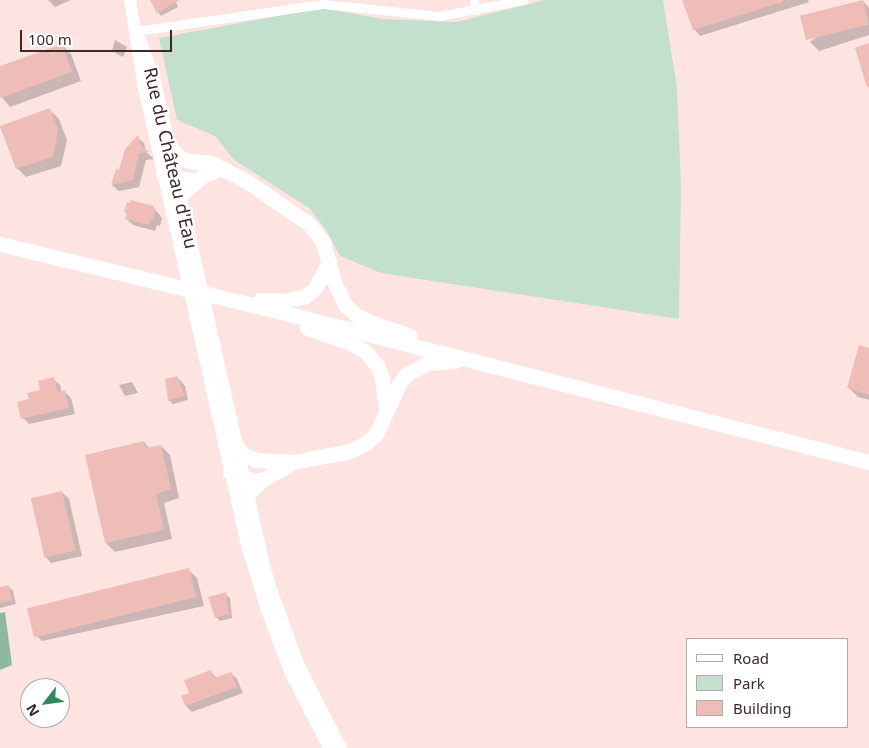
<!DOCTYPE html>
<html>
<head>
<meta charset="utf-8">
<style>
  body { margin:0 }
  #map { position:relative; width:869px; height:748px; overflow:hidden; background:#fde4e1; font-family:"Noto Sans",sans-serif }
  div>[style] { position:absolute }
  .green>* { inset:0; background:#c3e0ce }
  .water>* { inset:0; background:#8db99f }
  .shadow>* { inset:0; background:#0003 }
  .building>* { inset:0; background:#efbdb7; transform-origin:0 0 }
  .minor>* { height:9px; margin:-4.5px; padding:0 4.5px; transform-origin:4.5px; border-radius:4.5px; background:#fff }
  .secondary>* { height:12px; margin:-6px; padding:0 6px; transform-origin:6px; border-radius:6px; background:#fff }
  .primary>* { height:15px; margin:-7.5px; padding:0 7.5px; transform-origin:7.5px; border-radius:7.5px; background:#fff }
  span { translate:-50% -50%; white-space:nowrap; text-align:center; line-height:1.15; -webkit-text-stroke:4.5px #fff; paint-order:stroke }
  .street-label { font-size:18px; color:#392a28 }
  .legend { position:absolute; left:686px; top:638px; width:162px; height:90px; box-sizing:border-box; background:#fff; border:1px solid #b0aaa9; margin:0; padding:6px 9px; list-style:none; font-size:15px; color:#392a28 }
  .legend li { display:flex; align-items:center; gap:10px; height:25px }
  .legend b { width:25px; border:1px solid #b0aaa9 }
  .north { position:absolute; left:20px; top:678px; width:50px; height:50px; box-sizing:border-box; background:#fff; border:1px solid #b0aaa9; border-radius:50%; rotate:240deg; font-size:14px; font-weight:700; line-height:20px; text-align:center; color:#392a28 }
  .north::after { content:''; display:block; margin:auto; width:18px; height:22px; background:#30895e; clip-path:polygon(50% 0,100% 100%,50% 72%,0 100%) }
  .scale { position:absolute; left:20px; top:30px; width:152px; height:22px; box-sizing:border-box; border:2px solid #392a28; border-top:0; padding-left:6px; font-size:15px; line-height:18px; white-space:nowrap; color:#392a28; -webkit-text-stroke:4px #fff; paint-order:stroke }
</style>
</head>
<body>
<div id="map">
  <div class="green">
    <div style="clip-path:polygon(545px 0,663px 0,677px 88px,681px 186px,679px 319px,381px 273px,340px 256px,326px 230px,309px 208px,234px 160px,215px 136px,177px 120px,159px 38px,321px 8px,383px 19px,456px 22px)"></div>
  </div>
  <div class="water">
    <div style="clip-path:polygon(5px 612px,12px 665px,0 670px,0 613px)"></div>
  </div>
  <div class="shadow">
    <div style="clip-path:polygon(48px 0,71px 0,55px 7px)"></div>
    <div style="clip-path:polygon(155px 0,175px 0,178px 7px,161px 16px,158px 12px)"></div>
    <div style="clip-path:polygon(684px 0,808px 0,809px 2px,700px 36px,694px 29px)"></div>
    <div style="clip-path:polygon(863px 1px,869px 8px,869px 35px,819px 51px,810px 42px)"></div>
    <div style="clip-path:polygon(115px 40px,127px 47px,123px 57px,112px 51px)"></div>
    <div style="clip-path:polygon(62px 45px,71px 54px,81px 81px,10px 107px,0 95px,0 67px)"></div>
    <div style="clip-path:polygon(50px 110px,59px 119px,67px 140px,61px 166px,26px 177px,17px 168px,0 127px)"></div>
    <div style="clip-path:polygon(137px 137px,144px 143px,146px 152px,154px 159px,146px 160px,139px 187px,119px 191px,112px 185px,117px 170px,120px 171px,126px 149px)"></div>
    <div style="clip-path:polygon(130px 205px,153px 207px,162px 218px,160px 226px,157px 225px,155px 231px,133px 225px,127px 219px,128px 215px,125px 212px)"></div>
    <div style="clip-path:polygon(869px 349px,869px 400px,858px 397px,849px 388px)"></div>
    <div style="clip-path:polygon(177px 377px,185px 386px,188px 400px,173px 404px,169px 400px)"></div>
    <div style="clip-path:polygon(53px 379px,60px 385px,62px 393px,65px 392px,71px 398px,75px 414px,29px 424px,23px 418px,31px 400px)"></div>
    <div style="clip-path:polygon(132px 382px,138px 393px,125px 396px,119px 385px)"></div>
    <div style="clip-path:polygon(144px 442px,150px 449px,161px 446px,170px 455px,179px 498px,164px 503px,172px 539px,115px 552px,106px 543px,86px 456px)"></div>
    <div style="clip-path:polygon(62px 492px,69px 499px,82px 556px,51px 563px,45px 556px)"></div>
    <div style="clip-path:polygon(188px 569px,197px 578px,204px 606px,42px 641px,33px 632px)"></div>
    <div style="clip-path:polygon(8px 586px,13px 591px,16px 604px,0 608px,0 588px)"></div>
    <div style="clip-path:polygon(225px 594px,230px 598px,232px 618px,220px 621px,216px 617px)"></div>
    <div style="clip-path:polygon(210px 671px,217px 678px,231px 673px,237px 679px,243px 693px,192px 712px,186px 706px,182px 697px,191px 694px)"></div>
  </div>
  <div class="building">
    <div style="clip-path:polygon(150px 0,180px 0,157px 13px)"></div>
    <div style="clip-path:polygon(682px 0,783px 0,783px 2px,693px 30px)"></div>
    <div style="left:863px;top:0;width:25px;height:65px;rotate:76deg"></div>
    <div style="clip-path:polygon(869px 43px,869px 87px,867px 87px,855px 48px)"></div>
    <div style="clip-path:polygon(62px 44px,72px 72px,0 98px,0 66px)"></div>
    <div style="clip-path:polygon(50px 108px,58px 130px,53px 157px,16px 169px,0 126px)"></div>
    <div style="clip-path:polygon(138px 135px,141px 146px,149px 152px,139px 153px,133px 180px,111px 185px,116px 169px,119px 170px,125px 149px)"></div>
    <div style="clip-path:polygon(130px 200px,154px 206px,153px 209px,156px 210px,153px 220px,150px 219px,149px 225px,125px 219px,127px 213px,124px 212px,127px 202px,130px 203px)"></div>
    <div style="clip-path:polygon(859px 345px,869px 348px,869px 395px,847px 388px)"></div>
    <div style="clip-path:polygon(177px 376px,185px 396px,168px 401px,165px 379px)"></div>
    <div style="clip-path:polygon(54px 377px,58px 392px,65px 390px,69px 408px,21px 419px,17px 402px,29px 399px,27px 393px,40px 390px,38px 381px)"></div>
    <div style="clip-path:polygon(144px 441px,146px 448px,161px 445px,171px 489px,156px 494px,164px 530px,105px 543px,85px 455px)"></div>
    <div style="left:62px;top:491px;width:61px;height:32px;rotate:77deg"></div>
    <div style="left:189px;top:568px;width:30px;height:167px;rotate:76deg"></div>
    <div style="clip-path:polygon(9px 585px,12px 600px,0 603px,0 587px)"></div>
    <div style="clip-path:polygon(226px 592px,229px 614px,215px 618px,208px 597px)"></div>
    <div style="clip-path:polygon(211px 670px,214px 678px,231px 672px,237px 687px,185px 706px,181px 696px,189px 693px,184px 680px)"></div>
  </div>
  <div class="minor">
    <div style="left:474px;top:0;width:10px;rotate:79deg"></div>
    <div style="left:136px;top:31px;width:190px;rotate:-8.2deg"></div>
    <div style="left:324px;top:4px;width:116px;rotate:6deg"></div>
    <div style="left:439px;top:16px;width:86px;rotate:-10.8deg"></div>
  </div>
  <div class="secondary">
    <div style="left:130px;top:0;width:89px;rotate:81deg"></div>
    <div style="left:144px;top:88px;width:472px;rotate:77.3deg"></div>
    <div style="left:248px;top:548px;width:62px;rotate:73deg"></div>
    <div style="left:266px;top:607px;width:69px;rotate:69.7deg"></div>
    <div style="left:290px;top:672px;width:85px;rotate:62.8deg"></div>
    <div style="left:140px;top:40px;width:45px;rotate:70.3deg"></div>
    <div style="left:155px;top:82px;width:493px;rotate:77.3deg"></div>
    <div style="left:263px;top:563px;width:37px;rotate:73deg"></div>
    <div style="left:274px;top:598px;width:72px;rotate:69.8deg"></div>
    <div style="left:299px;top:666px;width:92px;rotate:62.9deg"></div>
  </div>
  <div class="primary">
    <div style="left:170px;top:147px;width:15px;rotate:48deg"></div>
    <div style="left:180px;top:158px;width:9px;rotate:18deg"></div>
    <div style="left:189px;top:161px;width:22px;rotate:5deg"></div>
    <div style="left:211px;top:163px;width:42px;rotate:27.2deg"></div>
    <div style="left:248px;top:182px;width:74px;rotate:34.5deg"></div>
    <div style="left:309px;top:224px;width:23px;rotate:52deg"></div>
    <div style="left:323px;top:242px;width:41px;rotate:74.6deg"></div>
    <div style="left:334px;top:282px;width:25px;rotate:64deg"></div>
    <div style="left:345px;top:305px;width:15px;rotate:42deg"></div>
    <div style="left:356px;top:315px;width:16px;rotate:27deg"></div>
    <div style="left:370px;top:322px;width:42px;rotate:19.3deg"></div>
    <div style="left:163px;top:174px;width:33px;rotate:12deg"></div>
    <div style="left:181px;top:194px;width:30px;rotate:-40deg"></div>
    <div style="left:204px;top:175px;width:18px;rotate:-22deg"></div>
    <div style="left:0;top:244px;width:281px;rotate:13.6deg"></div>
    <div style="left:273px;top:310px;width:615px;rotate:14.31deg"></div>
    <div style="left:260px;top:300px;width:23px;rotate:2deg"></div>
    <div style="left:283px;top:301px;width:24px;rotate:-12deg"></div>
    <div style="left:306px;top:296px;width:12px;rotate:-42deg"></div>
    <div style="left:315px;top:288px;width:30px;rotate:-62deg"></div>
    <div style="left:307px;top:328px;width:46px;rotate:18.8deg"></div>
    <div style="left:351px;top:343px;width:17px;rotate:31deg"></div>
    <div style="left:366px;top:352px;width:19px;rotate:51deg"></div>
    <div style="left:378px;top:367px;width:12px;rotate:70deg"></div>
    <div style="left:382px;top:378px;width:32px;rotate:83deg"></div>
    <div style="left:236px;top:445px;width:9px;rotate:58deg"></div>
    <div style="left:241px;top:453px;width:17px;rotate:25deg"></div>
    <div style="left:256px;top:460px;width:37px;rotate:3deg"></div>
    <div style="left:293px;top:462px;width:58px;rotate:-10.9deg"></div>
    <div style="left:350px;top:451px;width:18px;rotate:-27deg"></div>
    <div style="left:366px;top:443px;width:13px;rotate:-42deg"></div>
    <div style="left:376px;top:434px;width:57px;rotate:-65.2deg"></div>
    <div style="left:400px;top:382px;width:11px;rotate:-49deg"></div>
    <div style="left:407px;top:374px;width:24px;rotate:-28deg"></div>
    <div style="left:428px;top:363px;width:27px;rotate:-4deg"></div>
    <div style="left:230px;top:473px;width:24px;rotate:17deg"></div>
    <div style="left:253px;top:480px;width:9px"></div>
    <div style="left:247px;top:495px;width:21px;rotate:-45deg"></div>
    <div style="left:262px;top:480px;width:34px;rotate:-30deg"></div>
  </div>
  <div class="street-label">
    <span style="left:171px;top:158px;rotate:77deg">Rue du Château d'Eau</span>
  </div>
  <ul class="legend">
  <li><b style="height:6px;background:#fff"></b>Road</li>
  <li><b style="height:14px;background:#c3e0ce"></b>Park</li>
  <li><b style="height:14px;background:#efbdb7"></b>Building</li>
  </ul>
  <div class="north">N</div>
  <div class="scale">100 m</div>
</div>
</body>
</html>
